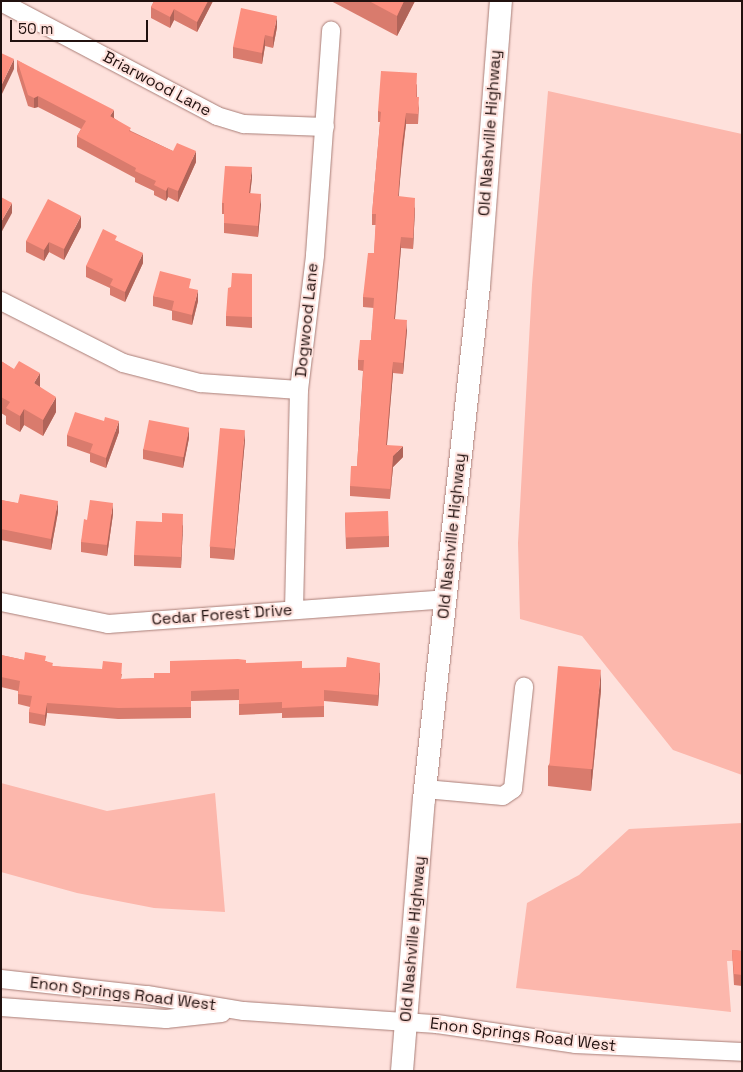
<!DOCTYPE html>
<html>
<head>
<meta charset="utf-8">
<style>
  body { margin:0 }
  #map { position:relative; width:743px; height:1072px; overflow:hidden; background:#fee1dc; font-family:"Space Grotesk",sans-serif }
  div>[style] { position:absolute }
  .green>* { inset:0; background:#fcb7ac }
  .roads { filter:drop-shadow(0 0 1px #a97e77) drop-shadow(0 0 1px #a97e77) }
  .minor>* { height:18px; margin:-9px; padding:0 9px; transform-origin:9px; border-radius:9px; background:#fff }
  .major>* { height:22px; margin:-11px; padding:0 11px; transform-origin:11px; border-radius:11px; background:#fff }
  .wall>* { inset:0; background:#d97b6d }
  .shaded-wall>* { inset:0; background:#b06459 }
  .building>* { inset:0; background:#fc8f7f; transform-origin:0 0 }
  span { translate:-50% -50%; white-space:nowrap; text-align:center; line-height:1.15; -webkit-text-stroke:4px #fee1dc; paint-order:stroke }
  .street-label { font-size:16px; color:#21110f }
  .frame { position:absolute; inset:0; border:2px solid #21110f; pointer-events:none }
  .scale { position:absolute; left:10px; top:20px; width:138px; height:22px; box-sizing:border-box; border:2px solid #21110f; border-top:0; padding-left:6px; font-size:15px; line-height:18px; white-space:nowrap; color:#21110f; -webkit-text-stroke:4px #fee1dc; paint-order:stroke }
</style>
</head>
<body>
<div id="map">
  <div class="green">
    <div style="clip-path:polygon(548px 91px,742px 134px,742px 775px,673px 750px,582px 636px,520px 619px,518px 543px,532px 285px)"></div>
    <div style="clip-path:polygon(1px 783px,107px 811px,215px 793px,225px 912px,154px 908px,77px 893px,1px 872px)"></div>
    <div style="clip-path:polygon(742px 823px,742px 961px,727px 961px,731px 1012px,516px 988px,527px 903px,579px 875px,629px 829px)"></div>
  </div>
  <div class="roads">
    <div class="minor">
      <div style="left:1px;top:2px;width:244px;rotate:27.8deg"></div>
      <div style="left:217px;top:116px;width:28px;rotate:17deg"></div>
      <div style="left:244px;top:124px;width:81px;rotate:2.1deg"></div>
      <div style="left:1px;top:301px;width:137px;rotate:26.9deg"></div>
      <div style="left:123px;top:363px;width:80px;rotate:14.6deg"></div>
      <div style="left:200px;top:383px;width:99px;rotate:4deg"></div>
      <div style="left:1px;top:602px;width:109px;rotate:11.6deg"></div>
      <div style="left:108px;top:624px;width:338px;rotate:-4.2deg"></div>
      <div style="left:294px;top:610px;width:220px;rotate:-88.7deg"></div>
      <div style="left:299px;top:390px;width:136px;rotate:-83.2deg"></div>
      <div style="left:315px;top:255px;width:225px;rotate:-85.9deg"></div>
      <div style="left:425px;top:789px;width:78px;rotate:5.1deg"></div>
      <div style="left:503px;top:796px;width:12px;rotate:-35deg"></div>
      <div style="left:513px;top:789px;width:103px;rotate:-83.8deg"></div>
      <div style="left:1px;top:979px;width:147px;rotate:6.3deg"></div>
      <div style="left:147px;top:995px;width:98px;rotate:9.4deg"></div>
      <div style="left:244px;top:1011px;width:193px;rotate:3.9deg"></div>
      <div style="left:437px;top:1024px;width:139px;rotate:8.2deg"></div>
      <div style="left:575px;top:1044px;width:167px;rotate:2.7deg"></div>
      <div style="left:1px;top:1007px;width:165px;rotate:4.2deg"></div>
      <div style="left:166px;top:1019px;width:56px;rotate:-6.1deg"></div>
    </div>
    <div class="major">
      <div style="left:402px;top:1071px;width:273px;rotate:-85.4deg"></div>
      <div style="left:424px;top:799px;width:516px;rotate:-83.88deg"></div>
      <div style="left:479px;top:286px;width:286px;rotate:-85.6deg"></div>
    </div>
  </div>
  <div class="wall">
    <div style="clip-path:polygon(154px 1px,213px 1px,197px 32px,174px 20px,170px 28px,151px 18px,151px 7px)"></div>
    <div style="clip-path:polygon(331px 1px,415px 1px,397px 36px)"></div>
    <div style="clip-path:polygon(277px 27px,273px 48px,265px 46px,262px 64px,233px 58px,233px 47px)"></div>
    <div style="clip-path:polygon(17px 60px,114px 118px,131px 131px,196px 162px,178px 202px,168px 197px,166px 201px,154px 195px,154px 191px,135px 182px,135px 178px,77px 147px,77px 136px,81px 129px,38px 107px,34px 108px,28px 106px,17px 71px)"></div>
    <div style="clip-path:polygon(417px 84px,417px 97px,419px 108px,418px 124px,406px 124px,398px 197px,415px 208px,413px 249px,401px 248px,395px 319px,407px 330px,403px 374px,393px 373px,387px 445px,403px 457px,393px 467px,390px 499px,350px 496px,350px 486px,357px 466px,363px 371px,358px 370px,358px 360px,371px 340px,374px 308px,363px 307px,363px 297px,374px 253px,376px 225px,372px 225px,372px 214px,380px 122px,378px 122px,378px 111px)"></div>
    <div style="clip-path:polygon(252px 178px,250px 193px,261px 204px,258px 237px,224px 233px,224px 214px,222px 214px,222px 203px)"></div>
    <div style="clip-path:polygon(81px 227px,64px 260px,49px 252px,44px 261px,26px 252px,26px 241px)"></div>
    <div style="clip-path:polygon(117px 241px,143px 263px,125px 302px,110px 295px,110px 288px,86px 277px,86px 266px)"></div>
    <div style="clip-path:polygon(252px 274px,252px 328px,226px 326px,226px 316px,231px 287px)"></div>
    <div style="clip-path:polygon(153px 296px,198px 301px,192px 325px,172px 320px,172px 311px,153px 306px)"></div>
    <div style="clip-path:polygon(1px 361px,40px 387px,56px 412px,43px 436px,24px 425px,20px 432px,6px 424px,6px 416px,1px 413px)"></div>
    <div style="clip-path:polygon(119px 432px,106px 468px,90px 462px,90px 454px,67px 446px,67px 435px)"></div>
    <div style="clip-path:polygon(189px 438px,183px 468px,143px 459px,143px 449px)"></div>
    <div style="clip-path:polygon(245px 440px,234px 560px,210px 558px,210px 547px)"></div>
    <div style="clip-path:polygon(1px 500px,58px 512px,51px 550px,1px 540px)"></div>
    <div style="clip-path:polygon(345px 513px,389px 536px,389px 547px,346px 549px)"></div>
    <div style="clip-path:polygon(113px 514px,107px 556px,81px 552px,81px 542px,87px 520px)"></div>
    <div style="clip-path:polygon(183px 525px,181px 568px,134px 566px,134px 555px)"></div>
    <div style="clip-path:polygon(1px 655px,24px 660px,46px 661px,53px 666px,122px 674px,121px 679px,154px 678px,170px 673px,246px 663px,302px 668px,380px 673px,378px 706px,324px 701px,324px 717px,282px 718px,282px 713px,239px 715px,239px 700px,191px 701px,191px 718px,118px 719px,47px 713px,45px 726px,29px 723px,29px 712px,30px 707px,18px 704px,18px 691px,1px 687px)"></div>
    <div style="clip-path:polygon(601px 690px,591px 791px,548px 786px,548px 766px)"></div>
    <div style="clip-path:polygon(732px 950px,742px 951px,742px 986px,734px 985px)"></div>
  </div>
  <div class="shaded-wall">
    <div style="clip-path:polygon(208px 1px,213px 1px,197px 32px,197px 22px)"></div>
    <div style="clip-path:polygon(404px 1px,415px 1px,397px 36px,397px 16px)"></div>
    <div style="clip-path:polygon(174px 9px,174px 20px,170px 28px,170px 17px)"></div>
    <div style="clip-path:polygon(277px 16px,277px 27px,273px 48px,273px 37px)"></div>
    <div style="clip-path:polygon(265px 35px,265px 46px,262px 64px,262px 53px)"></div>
    <div style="clip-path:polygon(14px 59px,14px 69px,1px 96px,1px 86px)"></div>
    <div style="clip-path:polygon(38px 96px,38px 107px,34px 108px,34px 98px)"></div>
    <div style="clip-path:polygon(114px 110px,114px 120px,110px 116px)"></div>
    <div style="clip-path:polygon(406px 113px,406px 124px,402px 155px,398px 207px,398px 196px,402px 144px)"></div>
    <div style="clip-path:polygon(196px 151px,196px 162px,178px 202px,178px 191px)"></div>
    <div style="clip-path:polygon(252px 167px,252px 178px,249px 203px,249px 193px)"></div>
    <div style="clip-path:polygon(168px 187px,168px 197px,166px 201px,166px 191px)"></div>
    <div style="clip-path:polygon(261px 194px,261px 204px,258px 237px,258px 226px)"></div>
    <div style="clip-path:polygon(415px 198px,415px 208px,413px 249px,413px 238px)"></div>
    <div style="clip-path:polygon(12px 203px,12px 213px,1px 233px,1px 222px)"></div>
    <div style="clip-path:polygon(81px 216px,81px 227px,64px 260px,64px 249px)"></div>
    <div style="clip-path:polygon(401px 237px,401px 248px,394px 329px,394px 319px)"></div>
    <div style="clip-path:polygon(49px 242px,49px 252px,44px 261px,44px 250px)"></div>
    <div style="clip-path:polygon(143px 253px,143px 263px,125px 302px,125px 292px)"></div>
    <div style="clip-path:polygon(198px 290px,198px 301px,192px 325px,192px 315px)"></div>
    <div style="clip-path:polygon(407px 320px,407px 330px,403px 374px,403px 363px)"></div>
    <div style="clip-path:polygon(393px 362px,393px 373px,386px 455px,386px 445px)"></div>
    <div style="clip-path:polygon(40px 373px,40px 388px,34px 383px)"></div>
    <div style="clip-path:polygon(56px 397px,56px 412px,43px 436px,43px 420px)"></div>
    <div style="clip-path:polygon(24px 409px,24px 425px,20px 432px,20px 416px)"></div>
    <div style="clip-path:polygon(119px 421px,119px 432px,106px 468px,106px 458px)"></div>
    <div style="clip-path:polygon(189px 428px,189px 438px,183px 468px,183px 457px)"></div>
    <div style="clip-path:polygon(245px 430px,245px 440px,234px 560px,234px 549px)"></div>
    <div style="clip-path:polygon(403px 446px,403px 457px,393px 467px,390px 499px,393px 456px)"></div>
    <div style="clip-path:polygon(58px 501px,58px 512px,51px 550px,51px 539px)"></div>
    <div style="clip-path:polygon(113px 503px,113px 514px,107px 556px,107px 545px)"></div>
    <div style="clip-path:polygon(183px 514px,183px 525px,181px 568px,181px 557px)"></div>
    <div style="clip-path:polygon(380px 663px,380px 673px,378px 706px,378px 695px)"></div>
    <div style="clip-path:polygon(601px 670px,601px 690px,591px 791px,591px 770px)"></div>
    <div style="clip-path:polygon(47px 703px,47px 713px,45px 726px,45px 715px)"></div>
  </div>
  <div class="building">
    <div style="clip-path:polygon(154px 1px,208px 1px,197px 22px,174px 9px,170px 17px,151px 7px)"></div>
    <div style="clip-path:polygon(369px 1px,404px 1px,397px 16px)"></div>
    <div style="clip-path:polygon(241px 8px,277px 16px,273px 37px,265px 35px,262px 53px,233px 47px)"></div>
    <div style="clip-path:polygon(1px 53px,14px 59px,1px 86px)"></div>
    <div style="clip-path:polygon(17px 60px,114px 110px,110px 116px,131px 128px,129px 131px,173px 151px,177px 143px,196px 151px,178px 191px,168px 187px,166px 191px,154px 185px,156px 181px,135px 171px,136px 168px,77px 136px,86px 121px,38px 96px,34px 98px,28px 95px)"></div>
    <div style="clip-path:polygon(381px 71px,417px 73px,416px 97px,419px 97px,418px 114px,406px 113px,402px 144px,398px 196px,415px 198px,413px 238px,401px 237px,394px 319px,407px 320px,403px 363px,393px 362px,386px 445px,403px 446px,393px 456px,390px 489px,350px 486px,351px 466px,357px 466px,360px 420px,364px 360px,358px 360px,360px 340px,371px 340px,374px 298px,363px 297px,368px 253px,374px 253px,376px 214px,372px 214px,381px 112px,378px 111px)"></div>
    <div style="clip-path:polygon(225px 166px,252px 167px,249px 193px,261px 194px,258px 226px,224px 223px,224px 203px,222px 203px)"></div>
    <div style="clip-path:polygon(1px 197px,12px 203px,1px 222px)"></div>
    <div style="clip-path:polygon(48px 199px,81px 216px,64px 249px,49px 242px,44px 250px,26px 241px)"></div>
    <div style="clip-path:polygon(103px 229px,117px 236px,115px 240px,143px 253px,125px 292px,110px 285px,113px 279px,86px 266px)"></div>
    <div style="clip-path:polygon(160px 271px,191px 279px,189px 288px,198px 290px,192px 315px,172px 310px,174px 301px,153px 296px)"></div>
    <div style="clip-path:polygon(232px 273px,252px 274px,252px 317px,226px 316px,228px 288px,231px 287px)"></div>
    <div style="clip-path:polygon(1px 361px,14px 369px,19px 361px,40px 373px,34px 383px,56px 397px,43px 420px,24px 409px,20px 416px,6px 408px,10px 402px,1px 397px)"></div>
    <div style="clip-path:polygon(75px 412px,104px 421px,105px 417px,119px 421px,106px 458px,90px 452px,93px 444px,67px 435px)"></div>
    <div style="left:149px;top:420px;width:41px;height:30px;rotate:11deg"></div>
    <div style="left:220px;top:428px;width:25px;height:119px;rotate:5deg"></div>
    <div style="clip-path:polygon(20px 494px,58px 501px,51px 539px,1px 529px,1px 500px,18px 503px)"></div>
    <div style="clip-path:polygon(90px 500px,113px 503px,107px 545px,81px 542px,84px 519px,87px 520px)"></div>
    <div style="left:388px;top:511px;width:25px;height:43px;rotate:88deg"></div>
    <div style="clip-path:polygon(162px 513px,183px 514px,181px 557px,134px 555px,136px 521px,162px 522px)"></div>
    <div style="clip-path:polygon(25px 652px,46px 656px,45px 661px,53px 663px,52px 666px,102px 669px,103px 661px,122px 663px,121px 679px,154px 678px,154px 673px,170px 673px,170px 661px,238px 659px,246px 660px,246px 663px,302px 661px,302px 668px,346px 667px,347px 657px,380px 663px,378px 695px,324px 690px,324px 706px,282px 708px,282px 702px,239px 704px,239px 689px,191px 691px,191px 707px,118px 708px,47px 703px,45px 715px,29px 712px,32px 696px,18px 694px,20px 681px,1px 677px,1px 655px,24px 660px)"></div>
    <div style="left:558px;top:666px;width:43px;height:100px;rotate:5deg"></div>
    <div style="clip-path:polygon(732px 950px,742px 951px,742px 975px,734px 974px)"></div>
  </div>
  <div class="street-label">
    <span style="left:157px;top:84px;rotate:28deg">Briarwood Lane</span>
    <span style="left:490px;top:133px;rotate:-86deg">Old Nashville Highway</span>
    <span style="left:307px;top:320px;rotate:-84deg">Dogwood Lane</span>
    <span style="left:452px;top:536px;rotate:-84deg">Old Nashville Highway</span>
    <span style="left:222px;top:615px;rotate:-4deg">Cedar Forest Drive</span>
    <span style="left:413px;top:939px;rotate:-85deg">Old Nashville Highway</span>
    <span style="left:123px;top:994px;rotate:7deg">Enon Springs Road West</span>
    <span style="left:523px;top:1035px;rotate:7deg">Enon Springs Road West</span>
  </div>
  <div class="frame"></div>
  <div class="scale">50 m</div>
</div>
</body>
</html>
